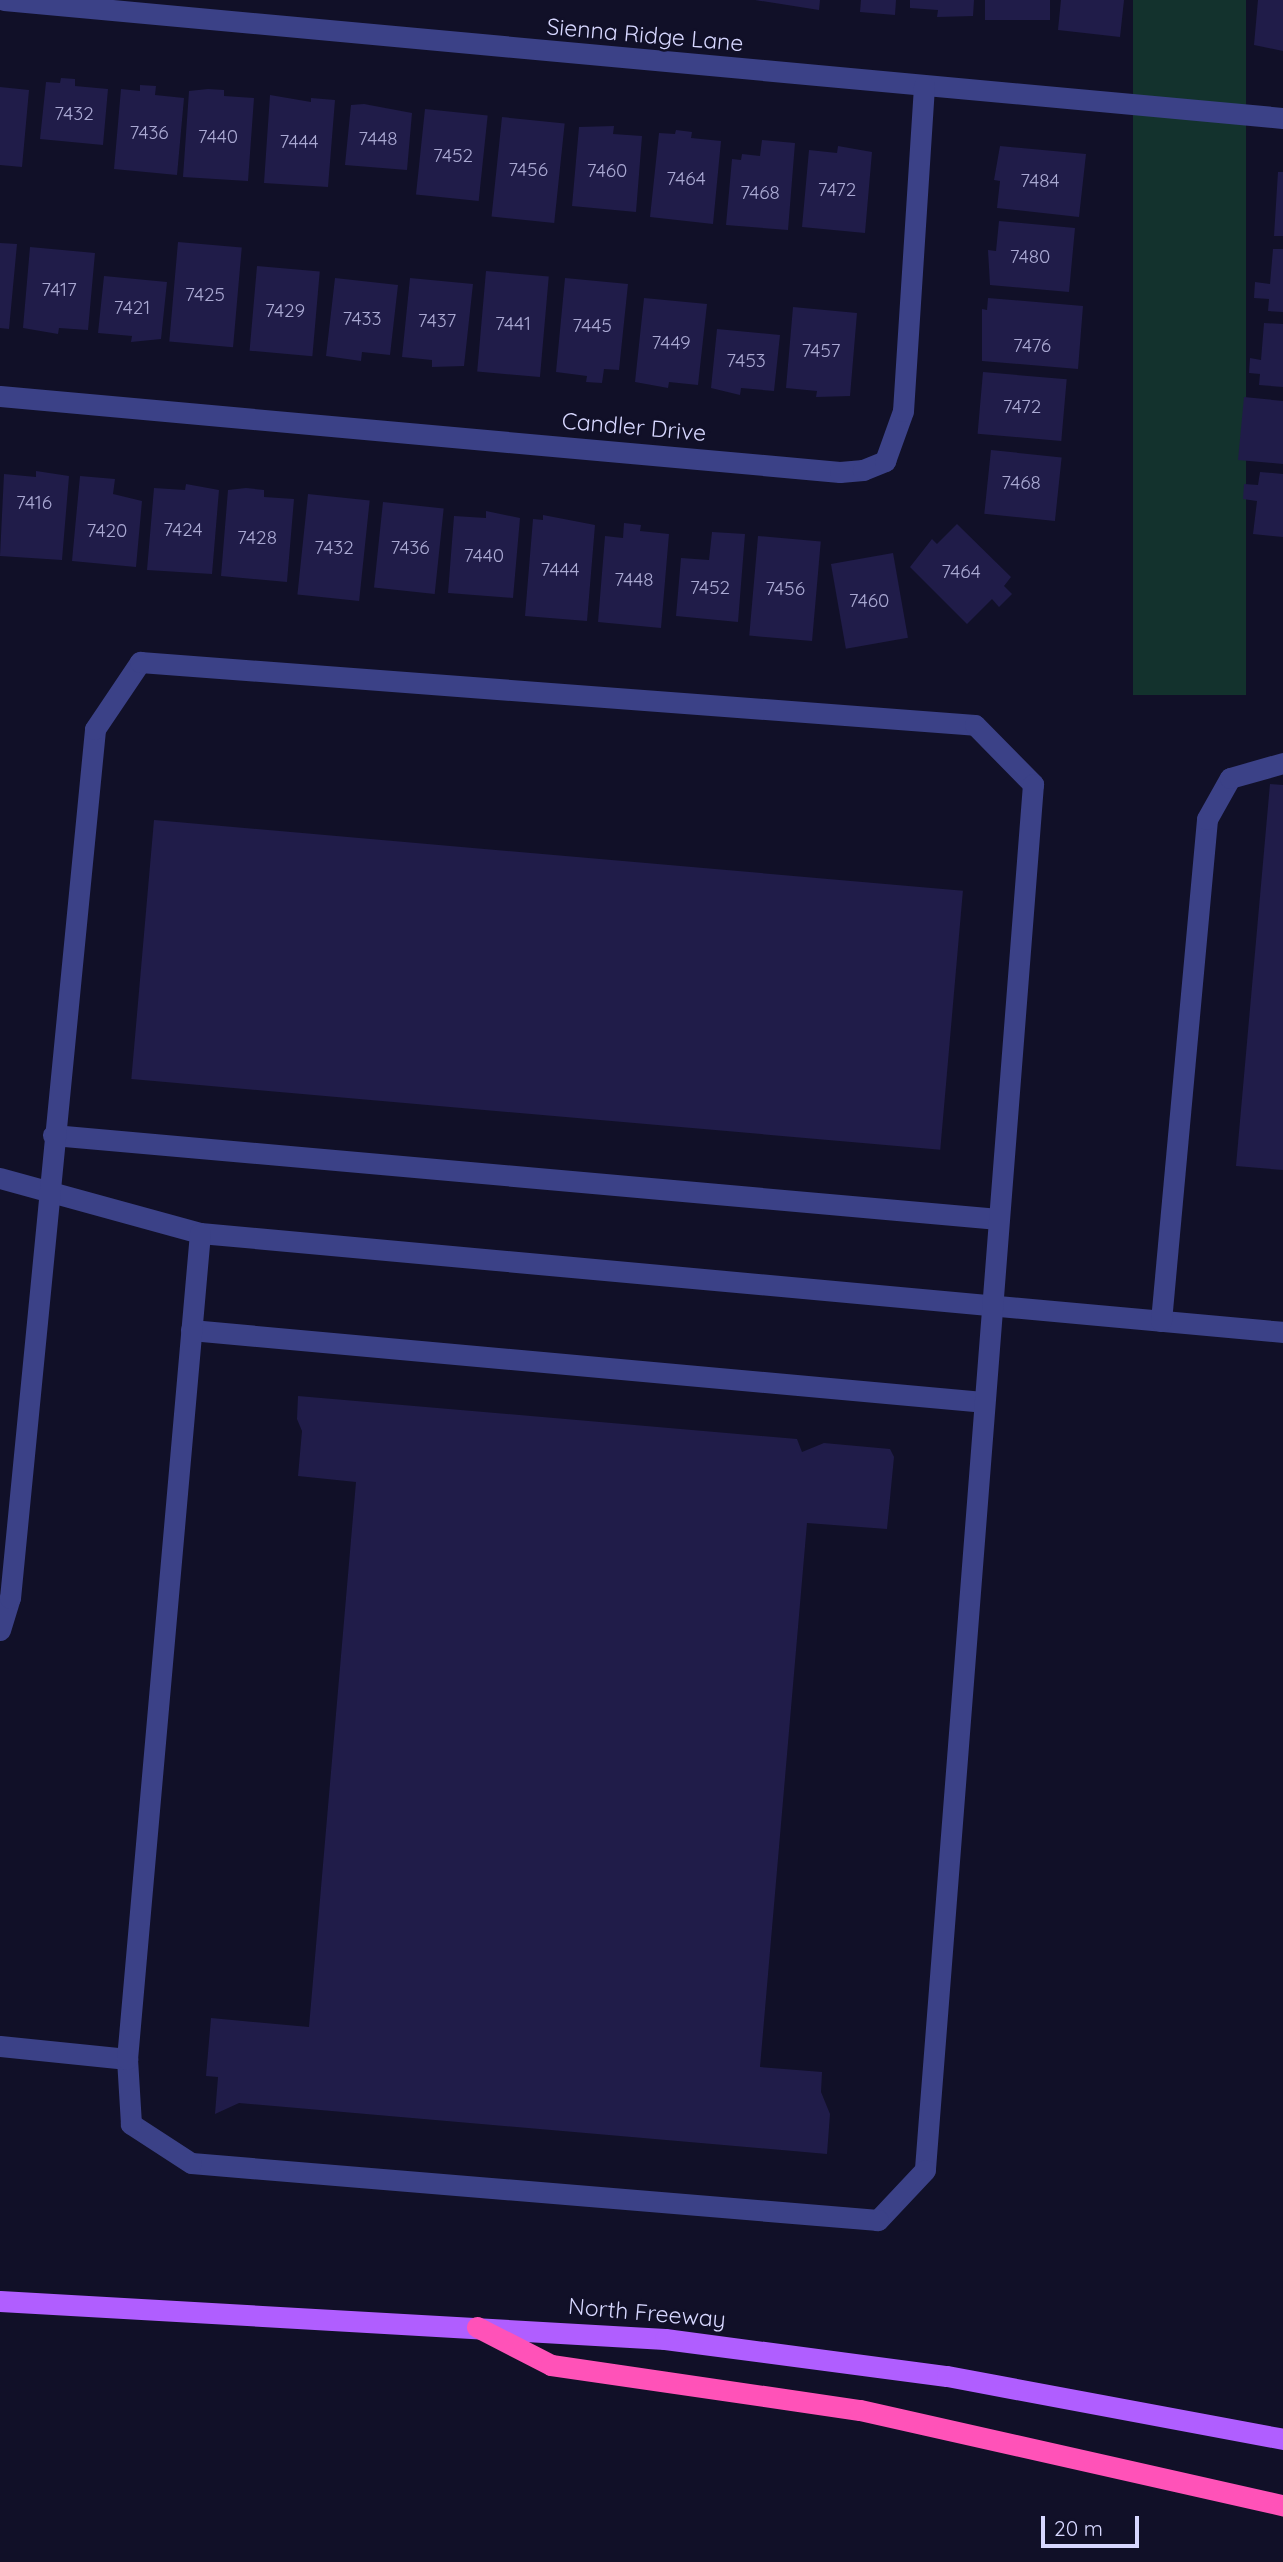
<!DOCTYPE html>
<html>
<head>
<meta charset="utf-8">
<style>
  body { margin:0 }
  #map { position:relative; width:1283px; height:2562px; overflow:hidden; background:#111028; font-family:Quicksand,sans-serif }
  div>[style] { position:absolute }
  .green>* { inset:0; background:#13322d; transform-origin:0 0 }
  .building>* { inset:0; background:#201c49; transform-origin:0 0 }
  .minor>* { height:21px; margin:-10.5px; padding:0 10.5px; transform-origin:10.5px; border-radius:10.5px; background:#3b4187 }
  .major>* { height:21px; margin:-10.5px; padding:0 10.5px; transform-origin:10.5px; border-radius:10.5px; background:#b05eff }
  .highway>* { height:21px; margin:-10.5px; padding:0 10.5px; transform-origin:10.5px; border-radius:10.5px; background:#ff52b8 }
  span { translate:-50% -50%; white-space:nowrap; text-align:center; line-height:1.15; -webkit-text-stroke:5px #111028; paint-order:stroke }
  .number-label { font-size:19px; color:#a9a8d2 }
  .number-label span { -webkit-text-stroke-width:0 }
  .street-label { font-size:23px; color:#d7d7ff }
  .scale { position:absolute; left:1041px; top:2516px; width:98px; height:32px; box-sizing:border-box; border:4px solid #d7d7ff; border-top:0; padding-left:9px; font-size:21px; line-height:24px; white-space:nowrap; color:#d7d7ff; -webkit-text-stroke:5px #111028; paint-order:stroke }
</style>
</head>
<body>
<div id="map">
  <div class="green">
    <div style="left:1133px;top:0;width:113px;height:695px"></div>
  </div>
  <div class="building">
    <div style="clip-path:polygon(755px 0,820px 0,819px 10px)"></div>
    <div style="clip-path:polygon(861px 0,896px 0,895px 15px,860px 12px)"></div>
    <div style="clip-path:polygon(910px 0,974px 0,973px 16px,937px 17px,938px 10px,910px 8px)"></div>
    <div style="left:985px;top:0;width:65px;height:20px"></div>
    <div style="clip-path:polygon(1061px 0,1124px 0,1120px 37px,1058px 30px)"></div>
    <div style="clip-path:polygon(1258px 0,1283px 0,1283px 51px,1254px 45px)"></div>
    <div style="clip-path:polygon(61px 78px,75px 79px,75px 86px,108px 89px,103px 145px,40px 139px,46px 82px,60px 83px)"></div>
    <div style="clip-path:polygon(140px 85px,156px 86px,155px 95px,184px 98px,177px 175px,114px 169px,121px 89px,140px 91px)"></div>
    <div style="clip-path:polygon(0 87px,29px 90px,22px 167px,0 165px)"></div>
    <div style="clip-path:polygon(208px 89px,224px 90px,224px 96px,254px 98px,248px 181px,183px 177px,189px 91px)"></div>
    <div style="clip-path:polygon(270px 95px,311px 102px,311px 98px,335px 100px,328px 187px,264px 183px)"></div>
    <div style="clip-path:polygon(364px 104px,412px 113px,407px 170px,345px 165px,351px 105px)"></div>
    <div style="left:425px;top:109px;width:63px;height:86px;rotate:6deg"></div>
    <div style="left:502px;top:117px;width:63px;height:100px;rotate:6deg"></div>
    <div style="clip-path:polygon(614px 126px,613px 134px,642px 136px,636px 212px,572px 206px,579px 127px)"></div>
    <div style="clip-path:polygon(676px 130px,692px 132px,691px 138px,721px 141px,713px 224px,650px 217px,659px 133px,675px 134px)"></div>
    <div style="clip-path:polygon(762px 140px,795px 143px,788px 230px,726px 225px,732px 159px,741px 160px,742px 154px,760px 156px)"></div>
    <div style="clip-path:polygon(838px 146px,872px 152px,865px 233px,802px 227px,809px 150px,837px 153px)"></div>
    <div style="clip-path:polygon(1000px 146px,1086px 154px,1079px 217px,997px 208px,1000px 181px,994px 180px)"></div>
    <div style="clip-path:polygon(1278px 172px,1283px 172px,1283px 236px,1274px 236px)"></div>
    <div style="clip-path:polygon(999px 221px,1075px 228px,1069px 292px,990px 285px,988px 250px,996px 251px)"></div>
    <div style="left:178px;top:242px;width:64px;height:100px;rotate:5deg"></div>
    <div style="clip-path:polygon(0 243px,17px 244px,9px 329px,0 328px)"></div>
    <div style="clip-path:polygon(30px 247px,95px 253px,88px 330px,59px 328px,58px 334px,23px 328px)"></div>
    <div style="clip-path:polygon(1273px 249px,1283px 249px,1283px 312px,1268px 311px,1269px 299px,1254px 298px,1255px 282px,1270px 284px)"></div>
    <div style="left:257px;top:266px;width:63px;height:85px;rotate:5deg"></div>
    <div style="left:486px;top:271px;width:63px;height:101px;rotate:5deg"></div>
    <div style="clip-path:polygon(104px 276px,167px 282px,161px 339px,131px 342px,132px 336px,98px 333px)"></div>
    <div style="clip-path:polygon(335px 278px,398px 285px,390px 355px,362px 352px,361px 361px,326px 356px)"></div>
    <div style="clip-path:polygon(410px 278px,473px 284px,464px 366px,432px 367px,432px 360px,402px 357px)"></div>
    <div style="clip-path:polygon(565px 278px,628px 284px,619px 370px,604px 369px,602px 383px,586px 382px,587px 376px,556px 372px)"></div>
    <div style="clip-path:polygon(644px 298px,707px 304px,698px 385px,669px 382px,668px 388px,635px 382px)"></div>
    <div style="clip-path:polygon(988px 298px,1083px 306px,1078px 369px,982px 361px,982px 309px,987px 310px)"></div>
    <div style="clip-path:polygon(793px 307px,857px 313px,850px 396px,816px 397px,817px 391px,786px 388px)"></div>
    <div style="clip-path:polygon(1264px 323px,1283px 324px,1283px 387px,1259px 385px,1260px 374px,1249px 373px,1250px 358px,1261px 360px)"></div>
    <div style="clip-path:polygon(717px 329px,780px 335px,774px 391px,741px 388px,740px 395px,711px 388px)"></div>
    <div style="left:983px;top:372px;width:84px;height:62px;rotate:5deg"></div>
    <div style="clip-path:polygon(1244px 397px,1283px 401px,1283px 464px,1238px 460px)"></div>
    <div style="left:991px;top:450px;width:71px;height:64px;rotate:6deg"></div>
    <div style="clip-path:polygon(36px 471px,69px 476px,62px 560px,0 556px,4px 474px,36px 477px)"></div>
    <div style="clip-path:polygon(1260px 472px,1283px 474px,1283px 537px,1253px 534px,1257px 501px,1243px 499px,1244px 484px,1258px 485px)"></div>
    <div style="clip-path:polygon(80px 476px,115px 479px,113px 494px,142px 501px,136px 567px,72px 561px)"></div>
    <div style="clip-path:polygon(186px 484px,219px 490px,212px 574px,147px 570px,154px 488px,185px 490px)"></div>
    <div style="clip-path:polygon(246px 488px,264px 490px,264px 497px,294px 499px,287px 582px,221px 576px,228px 490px)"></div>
    <div style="left:308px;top:494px;width:62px;height:101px;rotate:6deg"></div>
    <div style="left:383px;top:502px;width:61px;height:86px;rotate:6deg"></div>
    <div style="clip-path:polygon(486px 511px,520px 518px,513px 598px,448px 593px,454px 516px,486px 518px)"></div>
    <div style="clip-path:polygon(543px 515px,595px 525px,587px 621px,525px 616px,533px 519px,543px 520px)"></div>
    <div style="clip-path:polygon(624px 523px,641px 525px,640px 531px,669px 534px,661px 628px,598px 622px,605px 536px,623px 538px)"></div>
    <div style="clip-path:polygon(957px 524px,1011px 577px,1004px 586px,1012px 594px,999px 607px,992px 599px,967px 624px,910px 567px,932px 539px,937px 544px)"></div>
    <div style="clip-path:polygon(712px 532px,745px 534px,738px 622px,676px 616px,681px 558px,709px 560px)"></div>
    <div style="left:758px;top:536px;width:63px;height:100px;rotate:5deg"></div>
    <div style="left:893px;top:553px;width:86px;height:63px;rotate:80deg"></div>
    <div style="clip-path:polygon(1270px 784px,1283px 785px,1283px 1170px,1236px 1166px)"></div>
    <div style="left:154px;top:820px;width:812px;height:260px;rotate:5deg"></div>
    <div style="clip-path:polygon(298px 1396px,797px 1439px,802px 1452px,824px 1443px,890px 1449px,894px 1457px,887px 1529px,807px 1523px,760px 2067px,822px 2072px,821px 2092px,830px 2114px,827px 2154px,239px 2103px,215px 2114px,218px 2077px,206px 2076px,211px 2018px,309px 2027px,356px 1482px,298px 1476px,302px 1431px,297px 1419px)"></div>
  </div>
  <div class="minor">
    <div style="left:4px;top:0;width:1284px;rotate:5.27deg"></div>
    <div style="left:0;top:396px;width:843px;rotate:5.17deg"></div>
    <div style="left:840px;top:472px;width:23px;rotate:-5deg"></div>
    <div style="left:863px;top:470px;width:24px;rotate:-22deg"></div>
    <div style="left:885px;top:461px;width:53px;rotate:-70.2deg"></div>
    <div style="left:903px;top:411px;width:326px;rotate:-86.3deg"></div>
    <div style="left:53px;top:1135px;width:949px;rotate:5.08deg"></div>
    <div style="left:0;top:1178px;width:207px;rotate:15.4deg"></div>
    <div style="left:200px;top:1233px;width:1088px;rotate:5.22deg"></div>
    <div style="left:1161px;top:1321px;width:504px;rotate:-84.76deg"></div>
    <div style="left:1207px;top:819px;width:47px;rotate:-60.7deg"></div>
    <div style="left:1230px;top:778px;width:55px;rotate:-15.8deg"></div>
    <div style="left:191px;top:1330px;width:795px;rotate:5.19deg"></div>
    <div style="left:0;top:1630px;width:34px;rotate:-73deg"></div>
    <div style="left:10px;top:1598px;width:873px;rotate:-84.41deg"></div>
    <div style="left:95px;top:729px;width:81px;rotate:-56.1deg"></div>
    <div style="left:140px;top:662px;width:837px;rotate:4.31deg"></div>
    <div style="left:975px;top:725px;width:83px;rotate:45.5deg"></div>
    <div style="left:1033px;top:784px;width:1390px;rotate:94.46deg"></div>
    <div style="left:925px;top:2170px;width:69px;rotate:133.2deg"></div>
    <div style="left:878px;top:2220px;width:689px;rotate:-175.26deg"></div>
    <div style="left:191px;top:2163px;width:72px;rotate:-147deg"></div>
    <div style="left:131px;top:2124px;width:65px;rotate:-93.5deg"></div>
    <div style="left:0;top:2046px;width:128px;rotate:5.8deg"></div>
    <div style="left:127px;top:2059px;width:829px;rotate:-84.95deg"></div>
  </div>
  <div class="major">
    <div style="left:0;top:2301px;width:666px;rotate:3.27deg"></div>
    <div style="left:665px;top:2339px;width:284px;rotate:7.5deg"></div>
    <div style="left:947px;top:2376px;width:342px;rotate:10.6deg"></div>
  </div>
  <div class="highway">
    <div style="left:477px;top:2327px;width:83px;rotate:27.2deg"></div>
    <div style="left:551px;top:2365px;width:312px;rotate:8.3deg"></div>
    <div style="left:860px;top:2410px;width:434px;rotate:12.7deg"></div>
  </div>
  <div class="number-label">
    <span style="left:74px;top:114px">7432</span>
    <span style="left:149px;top:133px">7436</span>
    <span style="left:218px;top:137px">7440</span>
    <span style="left:378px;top:139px">7448</span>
    <span style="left:299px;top:142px">7444</span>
    <span style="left:453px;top:156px">7452</span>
    <span style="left:528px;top:170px">7456</span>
    <span style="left:607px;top:171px">7460</span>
    <span style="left:686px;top:179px">7464</span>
    <span style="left:1040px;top:181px">7484</span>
    <span style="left:837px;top:190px">7472</span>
    <span style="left:760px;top:193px">7468</span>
    <span style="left:1030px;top:257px">7480</span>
    <span style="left:59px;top:290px">7417</span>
    <span style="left:205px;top:295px">7425</span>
    <span style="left:132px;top:308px">7421</span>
    <span style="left:285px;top:311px">7429</span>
    <span style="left:362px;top:319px">7433</span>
    <span style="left:437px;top:321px">7437</span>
    <span style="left:513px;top:324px">7441</span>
    <span style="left:592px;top:326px">7445</span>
    <span style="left:671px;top:343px">7449</span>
    <span style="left:1032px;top:346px">7476</span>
    <span style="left:821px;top:351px">7457</span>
    <span style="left:746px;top:361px">7453</span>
    <span style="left:1022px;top:407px">7472</span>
    <span style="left:1021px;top:483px">7468</span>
    <span style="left:34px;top:503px">7416</span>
    <span style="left:183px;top:530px">7424</span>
    <span style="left:107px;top:531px">7420</span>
    <span style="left:257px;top:538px">7428</span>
    <span style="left:334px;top:548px">7432</span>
    <span style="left:410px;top:548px">7436</span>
    <span style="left:484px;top:556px">7440</span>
    <span style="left:560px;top:570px">7444</span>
    <span style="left:961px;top:572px">7464</span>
    <span style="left:634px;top:580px">7448</span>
    <span style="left:710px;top:588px">7452</span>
    <span style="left:785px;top:589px">7456</span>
    <span style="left:869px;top:601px">7460</span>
  </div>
  <div class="street-label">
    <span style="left:645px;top:35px;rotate:5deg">Sienna Ridge Lane</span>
    <span style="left:634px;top:427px;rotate:5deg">Candler Drive</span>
    <span style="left:647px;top:2313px;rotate:5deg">North Freeway</span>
  </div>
  <div class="scale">20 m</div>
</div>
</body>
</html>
